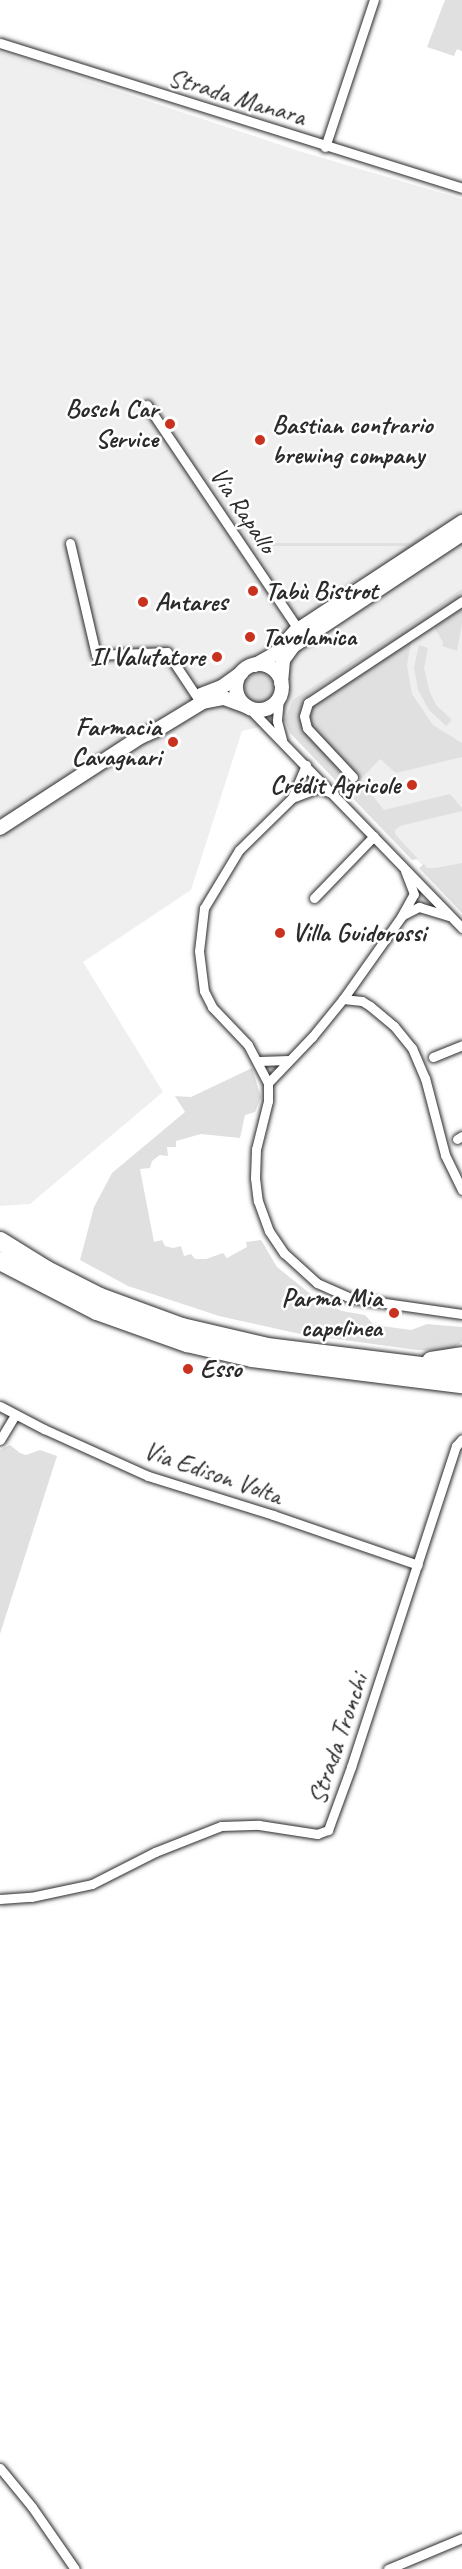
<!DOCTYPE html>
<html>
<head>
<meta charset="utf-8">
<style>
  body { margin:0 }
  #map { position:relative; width:462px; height:2569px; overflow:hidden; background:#fff; font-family:Caveat,sans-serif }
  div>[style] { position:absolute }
  .built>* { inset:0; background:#efefef }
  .green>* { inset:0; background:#e0e0e0; transform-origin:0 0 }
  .round { border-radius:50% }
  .roads { filter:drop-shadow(0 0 2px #2b2b2b) drop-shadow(0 0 2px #2b2b2b) }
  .street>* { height:9px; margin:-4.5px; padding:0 4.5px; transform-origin:4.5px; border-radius:4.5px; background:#fff }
  .secondary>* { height:14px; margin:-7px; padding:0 7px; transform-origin:7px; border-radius:7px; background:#fff }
  .secondary>.ring { margin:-7px; padding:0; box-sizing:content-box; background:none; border:14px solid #fff; border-radius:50% }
  .highway>* { height:18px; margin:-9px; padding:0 9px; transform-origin:9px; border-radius:9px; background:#fff }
  .dots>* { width:16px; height:16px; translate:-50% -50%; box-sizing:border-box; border:3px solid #fff; border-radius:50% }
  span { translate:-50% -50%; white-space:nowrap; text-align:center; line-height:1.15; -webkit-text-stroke:5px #fff; paint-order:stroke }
  .street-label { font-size:26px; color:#2b2b2b }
  .poi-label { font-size:26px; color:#2b2b2b; font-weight:700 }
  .right { translate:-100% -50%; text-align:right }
  .left { translate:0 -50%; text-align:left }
</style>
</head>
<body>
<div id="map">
  <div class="built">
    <div style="clip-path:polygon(0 52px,299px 151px,462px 199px,462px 907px,285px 721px,242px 731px,191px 890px,83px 962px,163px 1092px,30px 1204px,0 1206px)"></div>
  </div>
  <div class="green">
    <div style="clip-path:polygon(445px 0,462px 0,462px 51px,457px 49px,454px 56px,427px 47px)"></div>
    <div style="left:429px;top:528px;width:6px;height:43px;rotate:51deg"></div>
    <div style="left:462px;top:543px;width:3px;height:196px;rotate:90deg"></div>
    <div style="clip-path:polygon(462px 589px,462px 596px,311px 694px,306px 700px,300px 716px,356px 774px,311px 726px,308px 717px,311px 707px,411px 641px,407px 666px,412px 694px,433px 725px,462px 743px,462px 757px,396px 773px,380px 759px,360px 780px,384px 810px,450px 794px,462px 808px,462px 811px,400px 826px,395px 830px,395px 834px,418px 859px,412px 860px,290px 733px,285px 720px,293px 700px)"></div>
    <div style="clip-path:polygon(462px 608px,462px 624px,457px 651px,442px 646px,443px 642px,434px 627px)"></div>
    <div style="clip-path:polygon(419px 645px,428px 648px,424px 668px,430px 693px,437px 706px,452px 720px,446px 726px,429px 710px,418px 690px,414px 667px)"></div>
    <div class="round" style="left:245px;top:674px;width:28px;height:28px"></div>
    <div style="clip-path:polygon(462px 863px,462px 913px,419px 868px,424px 864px,427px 868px,435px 868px)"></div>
    <div style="clip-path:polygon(252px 1068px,261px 1097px,255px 1112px,245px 1115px,240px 1138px,201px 1134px,176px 1141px,176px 1147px,167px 1147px,168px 1156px,160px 1155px,152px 1161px,150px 1168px,140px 1169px,154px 1242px,162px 1240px,165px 1246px,173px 1248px,181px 1246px,184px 1256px,191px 1254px,195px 1259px,206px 1259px,223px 1253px,227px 1258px,247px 1247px,246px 1242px,261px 1240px,277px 1267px,318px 1300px,342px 1311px,365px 1315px,374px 1325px,411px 1330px,427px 1324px,462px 1327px,462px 1342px,447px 1351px,417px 1350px,300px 1334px,219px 1316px,128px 1286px,80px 1260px,94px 1207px,112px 1173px,185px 1112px,175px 1096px,191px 1097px)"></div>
    <div style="clip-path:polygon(10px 1445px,20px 1453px,26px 1455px,40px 1450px,57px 1456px,0 1634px,0 1450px)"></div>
  </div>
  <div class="roads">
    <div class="street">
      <div style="left:0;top:43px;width:484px;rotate:17.4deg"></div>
      <div style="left:325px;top:147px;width:155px;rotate:-71.6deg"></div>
      <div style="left:147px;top:405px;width:274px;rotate:56deg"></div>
      <div style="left:70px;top:543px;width:115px;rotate:76.9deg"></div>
      <div style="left:96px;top:655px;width:71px;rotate:-2.4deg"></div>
      <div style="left:167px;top:652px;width:54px;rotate:56.3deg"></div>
      <div style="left:279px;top:697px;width:24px;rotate:95deg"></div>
      <div style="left:277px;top:721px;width:20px;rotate:75deg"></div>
      <div style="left:250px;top:709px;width:305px;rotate:45.9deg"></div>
      <div style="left:353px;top:777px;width:67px;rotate:-133.2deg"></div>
      <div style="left:307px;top:728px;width:12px;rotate:-104deg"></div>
      <div style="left:304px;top:716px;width:14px;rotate:-73deg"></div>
      <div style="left:308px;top:703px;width:185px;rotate:-33.5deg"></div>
      <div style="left:334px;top:794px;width:17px;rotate:-159deg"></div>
      <div style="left:318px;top:788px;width:28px;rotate:159deg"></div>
      <div style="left:292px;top:798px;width:74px;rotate:135.5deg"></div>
      <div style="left:239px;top:850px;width:68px;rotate:121.1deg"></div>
      <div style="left:204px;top:908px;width:43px;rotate:96.6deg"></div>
      <div style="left:199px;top:951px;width:40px;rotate:82.9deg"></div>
      <div style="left:204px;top:991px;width:18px;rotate:63deg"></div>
      <div style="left:212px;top:1007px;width:52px;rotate:46.5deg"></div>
      <div style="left:248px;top:1045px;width:43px;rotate:62.2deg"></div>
      <div style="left:268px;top:1083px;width:18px;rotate:90deg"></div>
      <div style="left:268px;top:1101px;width:49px;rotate:104deg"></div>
      <div style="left:256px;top:1149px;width:29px;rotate:92deg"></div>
      <div style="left:255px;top:1178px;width:23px;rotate:83deg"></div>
      <div style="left:258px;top:1201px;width:32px;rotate:70deg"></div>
      <div style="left:269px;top:1231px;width:27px;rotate:56deg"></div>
      <div style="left:284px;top:1253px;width:45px;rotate:42.3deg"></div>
      <div style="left:317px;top:1283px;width:36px;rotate:24deg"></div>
      <div style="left:350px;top:1298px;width:113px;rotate:8.1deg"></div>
      <div style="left:292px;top:798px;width:36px;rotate:-67deg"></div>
      <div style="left:314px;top:898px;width:86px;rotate:-45.9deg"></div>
      <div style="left:403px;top:915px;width:18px;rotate:-27deg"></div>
      <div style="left:419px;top:907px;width:31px;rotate:17deg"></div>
      <div style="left:343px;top:999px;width:19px;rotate:6deg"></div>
      <div style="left:362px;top:1001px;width:9px;rotate:32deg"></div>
      <div style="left:370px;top:1006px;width:31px;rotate:40deg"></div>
      <div style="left:394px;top:1026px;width:28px;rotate:51deg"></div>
      <div style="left:412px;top:1048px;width:33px;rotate:67deg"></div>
      <div style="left:425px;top:1078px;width:80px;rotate:75.4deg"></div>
      <div style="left:445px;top:1155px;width:39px;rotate:64deg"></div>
      <div style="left:433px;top:1057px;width:31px;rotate:-22deg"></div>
      <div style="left:259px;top:1061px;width:30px;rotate:-2deg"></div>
      <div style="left:268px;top:1083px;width:64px;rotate:-46.3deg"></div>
      <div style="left:312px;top:1037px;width:49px;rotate:-50.8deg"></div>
      <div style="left:343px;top:999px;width:100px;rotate:-54.7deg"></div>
      <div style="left:401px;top:917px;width:26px;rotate:-61deg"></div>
      <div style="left:414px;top:894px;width:25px;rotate:-111deg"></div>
      <div style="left:457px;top:1139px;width:6px;rotate:-31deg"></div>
      <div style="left:0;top:1406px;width:50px;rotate:27.6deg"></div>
      <div style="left:44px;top:1429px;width:114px;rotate:24.3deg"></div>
      <div style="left:148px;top:1476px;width:131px;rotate:17.3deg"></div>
      <div style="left:273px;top:1515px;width:153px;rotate:19deg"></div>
      <div style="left:0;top:1440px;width:29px;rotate:-59deg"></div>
      <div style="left:0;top:1899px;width:31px;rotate:-4deg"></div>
      <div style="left:31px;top:1897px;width:62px;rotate:-12deg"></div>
      <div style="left:92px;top:1884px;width:71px;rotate:-26.9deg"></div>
      <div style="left:155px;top:1852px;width:71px;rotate:-21.5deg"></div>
      <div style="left:221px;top:1826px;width:38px;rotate:-2deg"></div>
      <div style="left:259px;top:1825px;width:59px;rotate:8.8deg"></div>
      <div style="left:317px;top:1834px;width:12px;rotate:-20deg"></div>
      <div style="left:328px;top:1830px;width:67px;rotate:-69.9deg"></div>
      <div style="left:351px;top:1767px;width:338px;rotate:-71.9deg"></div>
      <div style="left:456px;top:1446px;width:9px;rotate:-49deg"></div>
      <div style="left:0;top:2468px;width:50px;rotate:50.6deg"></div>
      <div style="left:32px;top:2507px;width:75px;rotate:55.3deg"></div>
      <div style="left:388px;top:2569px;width:80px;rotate:-22.7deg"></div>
    </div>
    <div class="secondary">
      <div class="ring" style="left:236px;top:664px;width:32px;height:32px"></div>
      <div style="left:255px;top:665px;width:23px;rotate:-29deg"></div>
      <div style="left:275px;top:654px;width:31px;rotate:-48deg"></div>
      <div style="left:296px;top:631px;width:199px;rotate:-33.3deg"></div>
      <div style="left:281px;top:683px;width:23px;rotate:-85deg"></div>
      <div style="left:283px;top:660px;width:17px;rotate:-54deg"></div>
      <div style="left:293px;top:646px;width:203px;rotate:-33.5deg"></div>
      <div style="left:201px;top:695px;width:22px;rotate:-21deg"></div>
      <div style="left:222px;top:687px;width:24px;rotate:-36deg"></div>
      <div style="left:0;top:828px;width:167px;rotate:-33deg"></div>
      <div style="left:140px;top:737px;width:22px;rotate:-24deg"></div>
      <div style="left:160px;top:728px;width:50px;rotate:-31.2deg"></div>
      <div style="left:203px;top:702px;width:21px;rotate:-11deg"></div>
      <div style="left:224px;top:698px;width:23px;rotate:20deg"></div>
    </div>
    <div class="highway">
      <div style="left:0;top:1241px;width:55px;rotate:31.7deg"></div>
      <div style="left:47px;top:1270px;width:59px;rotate:27deg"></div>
      <div style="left:100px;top:1297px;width:87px;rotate:20.1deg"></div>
      <div style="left:182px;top:1327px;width:87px;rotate:13.2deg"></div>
      <div style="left:267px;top:1347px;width:196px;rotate:7deg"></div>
      <div style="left:0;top:1261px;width:109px;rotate:27.3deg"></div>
      <div style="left:97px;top:1311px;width:96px;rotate:19.6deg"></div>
      <div style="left:187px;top:1343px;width:67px;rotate:13deg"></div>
      <div style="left:252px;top:1358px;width:212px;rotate:7.1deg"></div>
      <div style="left:431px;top:1361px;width:31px;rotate:-9deg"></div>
    </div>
  </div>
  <div class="dots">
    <div style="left:170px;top:424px;background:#c8321e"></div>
    <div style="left:260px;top:440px;background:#c8321e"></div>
    <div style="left:253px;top:591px;background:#c8321e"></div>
    <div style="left:143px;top:602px;background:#c8321e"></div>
    <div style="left:250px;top:637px;background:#c8321e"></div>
    <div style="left:217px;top:657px;background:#c8321e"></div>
    <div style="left:173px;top:742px;background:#c8321e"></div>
    <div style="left:412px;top:785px;background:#c8321e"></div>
    <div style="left:280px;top:933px;background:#c8321e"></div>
    <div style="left:394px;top:1313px;background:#c8321e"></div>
    <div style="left:188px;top:1369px;background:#c8321e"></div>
  </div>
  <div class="street-label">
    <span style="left:237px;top:97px;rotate:17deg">Strada Manara</span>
    <span style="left:243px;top:510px;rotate:56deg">Via Rapallo</span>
    <span style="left:213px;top:1473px;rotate:19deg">Via Edison Volta</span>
    <span style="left:338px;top:1739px;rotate:-71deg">Strada Tronchi</span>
  </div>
  <div class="poi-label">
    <span class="right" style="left:158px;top:424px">Bosch Car<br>Service</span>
    <span class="left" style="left:272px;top:440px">Bastian contrario<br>brewing company</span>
    <span class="left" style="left:265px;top:591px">Tabù Bistrot</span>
    <span class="left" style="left:155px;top:602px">Antares</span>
    <span class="left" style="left:262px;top:637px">Tavolamica</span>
    <span class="right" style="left:205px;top:657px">Il Valutatore</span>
    <span class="right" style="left:161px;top:742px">Farmacia<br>Cavagnari</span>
    <span class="right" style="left:400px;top:785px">Crédit Agricole</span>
    <span class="left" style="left:292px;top:933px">Villa Guidorossi</span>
    <span class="right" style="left:382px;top:1313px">Parma Mia<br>capolinea</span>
    <span class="left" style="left:200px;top:1369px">Esso</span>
  </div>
</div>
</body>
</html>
